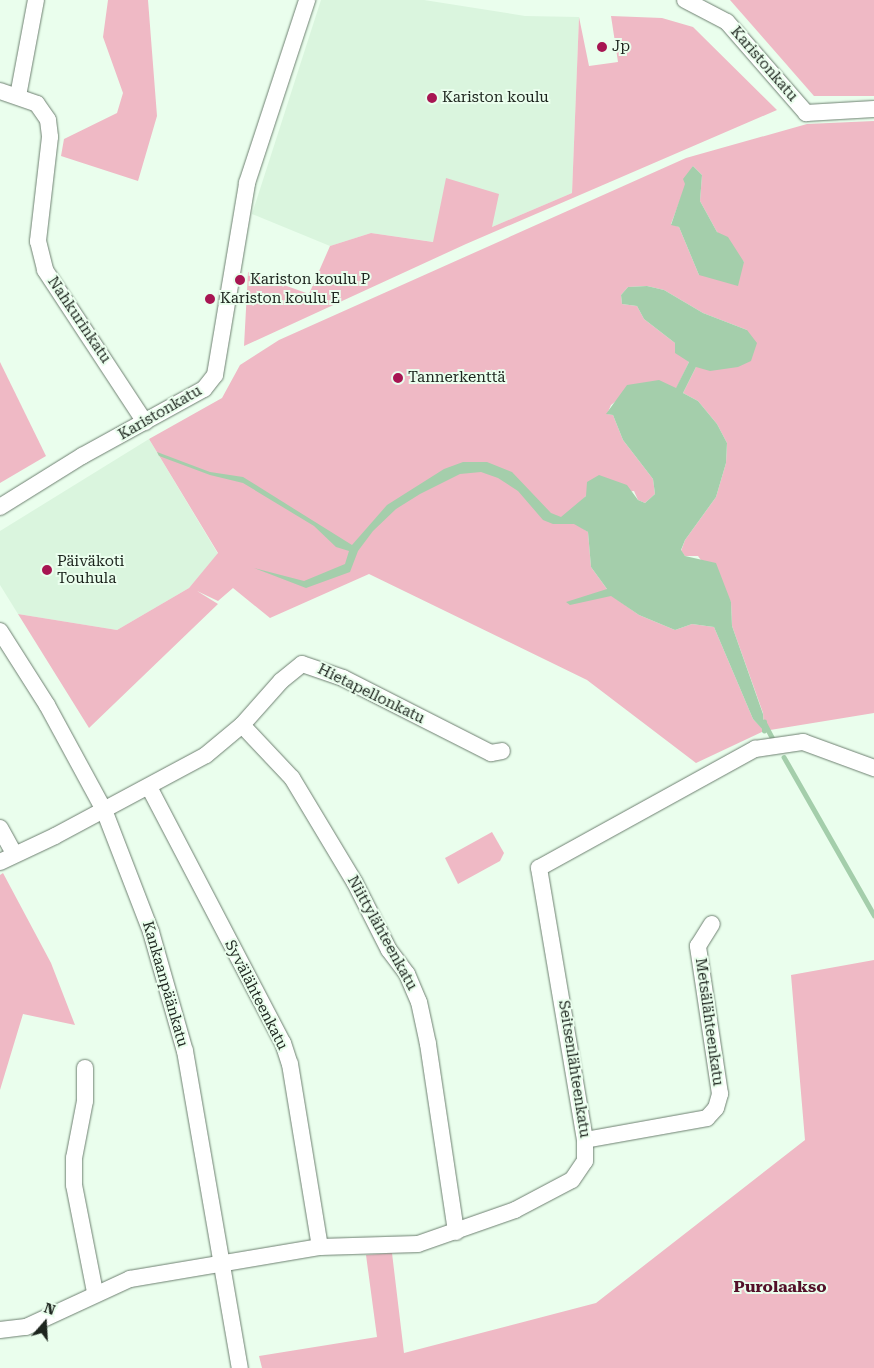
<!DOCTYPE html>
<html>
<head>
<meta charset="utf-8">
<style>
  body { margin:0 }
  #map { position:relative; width:874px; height:1368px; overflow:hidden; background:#eafeed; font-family:"Roboto Serif",serif }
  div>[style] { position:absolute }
  .built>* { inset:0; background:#daf5de }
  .green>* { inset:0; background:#efb9c5 }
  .water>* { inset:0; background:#a4ceab }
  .stream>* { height:4.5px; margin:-2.25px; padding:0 2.25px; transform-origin:2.25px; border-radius:2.25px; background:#a4ceab }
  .roads { filter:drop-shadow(0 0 1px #6e8071) drop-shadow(0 0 1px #6e8071) }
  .minor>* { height:16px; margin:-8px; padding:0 8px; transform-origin:8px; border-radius:8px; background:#fff }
  .dots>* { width:14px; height:14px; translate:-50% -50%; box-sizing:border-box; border:2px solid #eafeed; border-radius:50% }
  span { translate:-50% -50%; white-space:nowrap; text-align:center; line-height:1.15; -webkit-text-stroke:4px #eafeed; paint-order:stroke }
  .poi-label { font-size:15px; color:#1d251e }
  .left { translate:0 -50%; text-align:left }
  .street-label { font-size:15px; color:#1d251e }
  .neighbourhood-label { font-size:16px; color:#531029; font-weight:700 }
  .north { position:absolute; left:20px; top:1298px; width:50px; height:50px; -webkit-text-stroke:4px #eafeed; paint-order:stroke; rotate:19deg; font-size:14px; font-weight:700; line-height:20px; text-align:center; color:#1d251e }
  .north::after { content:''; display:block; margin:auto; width:18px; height:22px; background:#1d251e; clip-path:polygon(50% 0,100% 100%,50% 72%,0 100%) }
</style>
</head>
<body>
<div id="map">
  <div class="built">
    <div style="clip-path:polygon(321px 0,424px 0,525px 16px,579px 17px,572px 193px,492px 227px,434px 242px,371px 233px,330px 246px,252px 214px)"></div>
    <div style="clip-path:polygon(149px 439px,218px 554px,189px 588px,117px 630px,18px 614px,0 585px,0 531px)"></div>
  </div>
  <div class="green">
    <div style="clip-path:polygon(108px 0,148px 0,157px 116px,138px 181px,61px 156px,64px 139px,117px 113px,123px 93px,103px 37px)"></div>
    <div style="clip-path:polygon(730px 0,874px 0,874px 96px,814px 96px)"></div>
    <div style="clip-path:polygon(611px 16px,662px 18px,693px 27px,777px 110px,466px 244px,244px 346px,248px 272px,309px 294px,330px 246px,371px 233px,433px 242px,446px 178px,499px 194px,492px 227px,572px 193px,579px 17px,589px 66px,618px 62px)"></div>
    <div style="clip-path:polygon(evenodd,874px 121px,874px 713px,764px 731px,696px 763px,587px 680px,369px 574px,270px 618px,233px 588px,218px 601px,197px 591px,218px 604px,89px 728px,18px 614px,117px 630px,189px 588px,218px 553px,149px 439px,222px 398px,240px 365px,279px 340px,686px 158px,807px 124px,874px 121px,693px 166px,702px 175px,700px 201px,717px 232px,744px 262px,699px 275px,679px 227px,671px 224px,693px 166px,874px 121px,647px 286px,664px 290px,703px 313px,747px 330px,696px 367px,683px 393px,698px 401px,717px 424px,727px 443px,726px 463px,716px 497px,685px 540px,681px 551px,685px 556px,698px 556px,731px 602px,732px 626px,763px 713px,764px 730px,753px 719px,714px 627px,692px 624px,675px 630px,639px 615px,612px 596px,591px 567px,588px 532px,581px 527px,573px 510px,586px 496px,634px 491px,638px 500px,645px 503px,655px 494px,653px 479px,623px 440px,613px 415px,607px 414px,611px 405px,620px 398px,676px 389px,689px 362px,675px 343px,644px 319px,637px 306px,622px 304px,621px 295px,628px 287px,647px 286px)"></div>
    <div style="clip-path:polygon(0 362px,46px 456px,0 483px)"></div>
    <div style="clip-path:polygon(492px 832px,504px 853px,500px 861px,458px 884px,445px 858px)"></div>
    <div style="clip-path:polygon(3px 873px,51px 963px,75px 1025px,23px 1014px,0 1090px,0 875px)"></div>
    <div style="clip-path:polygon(874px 960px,874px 1368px,262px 1368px,259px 1356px,377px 1337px,366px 1255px,392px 1253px,404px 1353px,596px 1303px,805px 1140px,791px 975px)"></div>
  </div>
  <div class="water">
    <div style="clip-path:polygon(693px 166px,702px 175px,700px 201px,717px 232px,728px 237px,744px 262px,738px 286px,699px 275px,679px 227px,671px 225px,685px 184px,683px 179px)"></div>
    <div style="clip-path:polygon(647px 286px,664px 290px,703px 313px,747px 330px,757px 343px,751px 361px,738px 367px,710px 371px,696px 367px,683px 393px,698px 401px,717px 424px,727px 443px,726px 463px,716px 497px,685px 540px,681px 550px,685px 556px,716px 563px,731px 602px,732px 626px,763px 714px,764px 731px,753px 719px,714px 627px,692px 624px,675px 630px,639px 615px,611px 596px,570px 605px,566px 602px,607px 589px,591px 567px,588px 532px,574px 524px,553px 524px,543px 520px,518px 491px,498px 478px,481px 472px,460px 474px,420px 494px,396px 509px,373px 531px,358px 551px,350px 572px,306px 588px,254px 568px,304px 581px,345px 564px,349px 551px,336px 547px,314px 526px,243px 483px,210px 475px,159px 456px,157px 452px,210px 472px,243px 477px,352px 545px,387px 505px,444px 469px,463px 462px,487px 462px,512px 472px,551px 513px,561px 517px,586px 496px,587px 482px,599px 475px,627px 485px,638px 500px,645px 503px,655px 494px,653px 479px,623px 440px,613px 415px,606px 414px,627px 385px,659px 380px,676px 388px,689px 362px,675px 353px,675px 343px,644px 319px,637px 306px,622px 304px,621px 295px,628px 287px)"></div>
  </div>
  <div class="stream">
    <div style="left:764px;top:731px;width:9px;rotate:-90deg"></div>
    <div style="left:764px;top:722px;width:17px;rotate:62deg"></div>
    <div style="left:784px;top:757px;width:182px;rotate:60.3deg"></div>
  </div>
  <div class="roads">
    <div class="minor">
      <div style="left:685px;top:0;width:47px;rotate:27.6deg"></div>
      <div style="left:727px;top:22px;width:121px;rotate:49deg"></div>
      <div style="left:806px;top:113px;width:68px;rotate:-3.4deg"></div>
      <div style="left:0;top:91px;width:39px;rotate:19deg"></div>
      <div style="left:37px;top:104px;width:19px;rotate:55deg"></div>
      <div style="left:48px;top:120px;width:17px;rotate:83deg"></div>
      <div style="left:50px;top:137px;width:105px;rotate:96.6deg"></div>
      <div style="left:38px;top:241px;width:30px;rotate:76deg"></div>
      <div style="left:45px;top:270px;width:182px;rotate:56.7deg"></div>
      <div style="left:18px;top:96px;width:98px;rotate:-79.4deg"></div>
      <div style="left:0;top:507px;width:97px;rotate:-31.9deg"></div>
      <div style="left:82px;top:456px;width:139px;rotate:-28.8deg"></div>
      <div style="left:204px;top:389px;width:18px;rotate:-52deg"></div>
      <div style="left:215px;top:375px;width:195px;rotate:-80.5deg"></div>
      <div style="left:247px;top:183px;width:193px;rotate:-71.8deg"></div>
      <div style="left:0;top:631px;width:88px;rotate:57.6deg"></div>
      <div style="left:47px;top:705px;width:119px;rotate:61.5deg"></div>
      <div style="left:104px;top:810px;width:131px;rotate:68.9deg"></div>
      <div style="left:151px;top:932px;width:124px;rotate:74.1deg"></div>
      <div style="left:185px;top:1051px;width:322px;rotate:80.2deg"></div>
      <div style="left:242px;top:725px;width:73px;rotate:46.7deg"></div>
      <div style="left:292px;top:778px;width:122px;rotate:59deg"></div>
      <div style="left:355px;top:883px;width:75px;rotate:63.1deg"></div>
      <div style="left:389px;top:950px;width:30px;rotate:53deg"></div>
      <div style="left:407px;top:974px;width:30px;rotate:67deg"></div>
      <div style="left:419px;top:1002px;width:43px;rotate:77.9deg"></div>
      <div style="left:428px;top:1044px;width:190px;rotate:81.5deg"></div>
      <div style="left:149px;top:787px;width:289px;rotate:62.4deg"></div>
      <div style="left:283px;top:1043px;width:22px;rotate:72deg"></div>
      <div style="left:290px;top:1064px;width:185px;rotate:80.7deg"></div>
      <div style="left:0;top:828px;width:29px;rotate:61deg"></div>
      <div style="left:0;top:862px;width:61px;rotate:-25.3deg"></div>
      <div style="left:55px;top:836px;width:171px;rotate:-28.2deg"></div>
      <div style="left:206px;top:755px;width:47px;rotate:-39.8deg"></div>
      <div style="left:242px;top:725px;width:59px;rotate:-48.4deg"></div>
      <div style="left:281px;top:681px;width:27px;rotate:-39deg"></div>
      <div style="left:302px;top:664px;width:43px;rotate:18.9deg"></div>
      <div style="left:343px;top:678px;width:166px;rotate:26.9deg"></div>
      <div style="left:491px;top:753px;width:11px;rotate:-10deg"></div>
      <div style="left:85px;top:1068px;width:33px;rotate:90deg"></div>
      <div style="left:85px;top:1101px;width:58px;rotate:100.9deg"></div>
      <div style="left:74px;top:1158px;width:27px;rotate:90deg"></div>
      <div style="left:74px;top:1185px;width:109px;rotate:78.9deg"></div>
      <div style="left:585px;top:1140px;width:124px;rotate:-10.2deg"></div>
      <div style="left:707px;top:1118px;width:13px;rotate:-48deg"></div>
      <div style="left:716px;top:1108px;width:15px;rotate:-74deg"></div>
      <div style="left:720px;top:1094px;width:150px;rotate:-98.5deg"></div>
      <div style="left:698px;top:946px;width:26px;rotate:-58deg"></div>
      <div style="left:0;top:1330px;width:26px;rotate:-7deg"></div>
      <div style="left:26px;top:1327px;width:115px;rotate:-24.8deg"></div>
      <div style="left:130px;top:1279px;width:193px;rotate:-9.6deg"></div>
      <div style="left:320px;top:1247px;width:98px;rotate:-1.8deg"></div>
      <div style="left:418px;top:1244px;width:103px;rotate:-19.3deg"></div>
      <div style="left:515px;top:1210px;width:64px;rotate:-27.8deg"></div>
      <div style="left:572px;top:1180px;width:23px;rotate:-56deg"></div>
      <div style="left:585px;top:1161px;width:21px;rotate:-90deg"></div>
      <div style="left:585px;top:1140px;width:276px;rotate:-99.6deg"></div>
      <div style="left:539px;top:868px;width:247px;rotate:-28.9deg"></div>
      <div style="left:755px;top:749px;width:49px;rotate:-8.3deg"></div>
      <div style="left:803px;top:742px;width:76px;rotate:20.1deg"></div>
    </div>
  </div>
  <div class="dots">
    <div style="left:602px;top:47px;background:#a71552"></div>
    <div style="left:432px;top:98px;background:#a71552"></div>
    <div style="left:240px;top:280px;background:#a71552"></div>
    <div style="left:210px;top:299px;background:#a71552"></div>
    <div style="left:398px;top:378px;background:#a71552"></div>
    <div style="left:47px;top:570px;background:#a71552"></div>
  </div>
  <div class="poi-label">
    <span class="left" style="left:612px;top:47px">Jp</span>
    <span class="left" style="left:442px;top:98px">Kariston koulu</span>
    <span class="left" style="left:250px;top:280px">Kariston koulu P</span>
    <span class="left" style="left:220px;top:299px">Kariston koulu E</span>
    <span class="left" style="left:408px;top:378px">Tannerkenttä</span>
    <span class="left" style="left:57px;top:570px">Päiväkoti<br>Touhula</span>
  </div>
  <div class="street-label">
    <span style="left:764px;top:64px;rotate:49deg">Karistonkatu</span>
    <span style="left:79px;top:320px;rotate:56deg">Nahkurinkatu</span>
    <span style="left:160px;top:413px;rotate:-30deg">Karistonkatu</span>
    <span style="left:371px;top:694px;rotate:26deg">Hietapellonkatu</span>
    <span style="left:382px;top:933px;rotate:61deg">Niittylähteenkatu</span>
    <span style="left:165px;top:984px;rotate:74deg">Kankaanpäänkatu</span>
    <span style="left:256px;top:995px;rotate:63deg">Syvälähteenkatu</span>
    <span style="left:709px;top:1022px;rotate:82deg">Metsälähteenkatu</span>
    <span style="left:574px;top:1069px;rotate:81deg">Seitsenlähteenkatu</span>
  </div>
  <div class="neighbourhood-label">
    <span style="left:780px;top:1287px">Purolaakso</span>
  </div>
  <div class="north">N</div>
</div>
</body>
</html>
